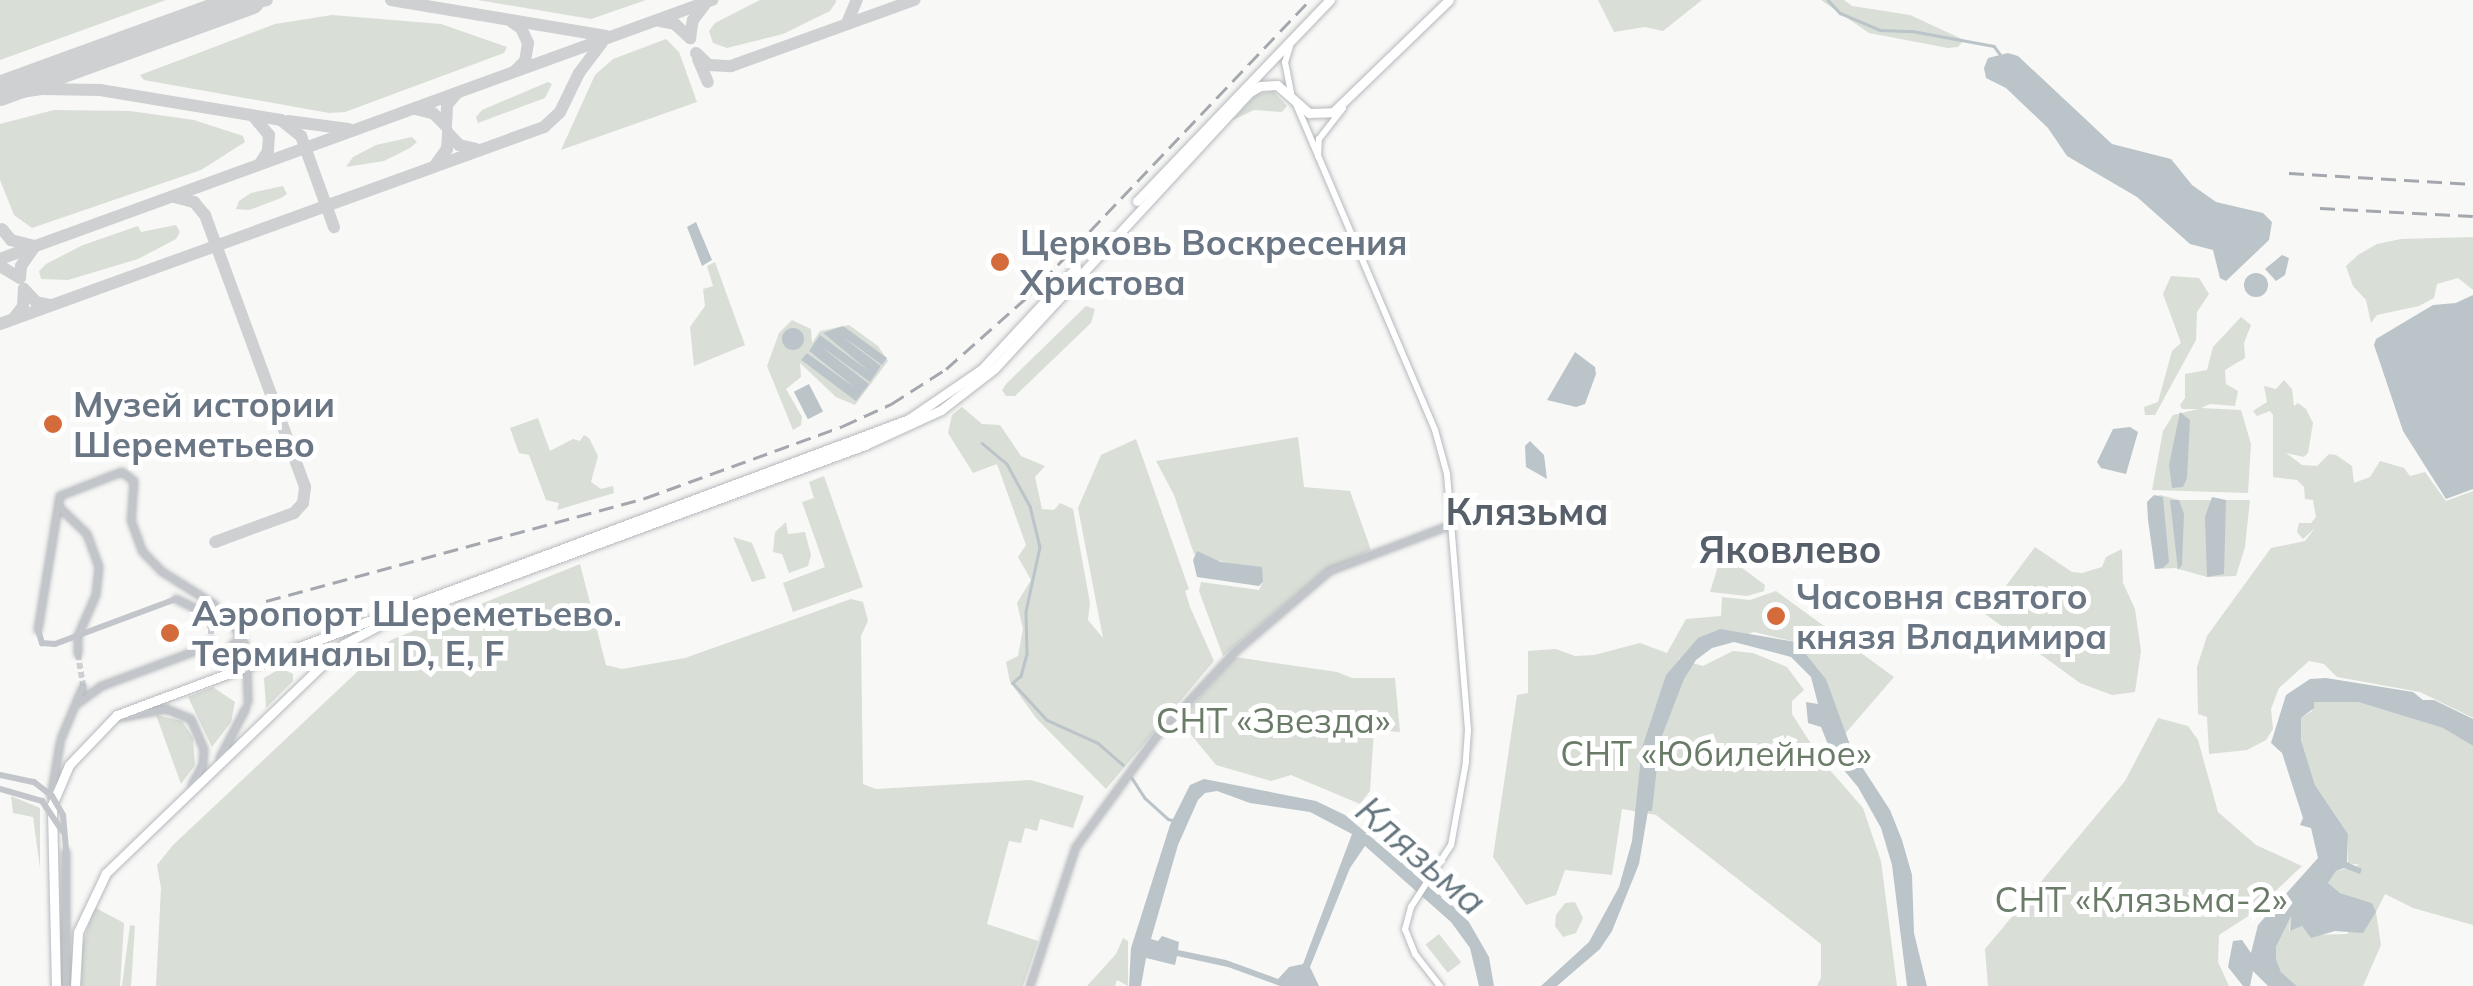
<!DOCTYPE html>
<html>
<head>
<meta charset="utf-8">
<style>
  body { margin:0 }
  #map { position:relative; width:2473px; height:986px; overflow:hidden; background:#f8f8f6; font-family:Mulish,sans-serif }
  div>[style] { position:absolute }
  .green>* { inset:0; background:#d9ded7; transform-origin:0 0 }
  .water>* { inset:0; background:#bbc4c9; transform-origin:0 0 }
  .round { border-radius:50% }
  .stream>* { height:2.5px; margin:-1.25px; padding:0 1.25px; transform-origin:1.25px; border-radius:1.25px; background:#bbc4c9 }
  .taxiway>* { height:12px; margin:-6px; padding:0 6px; transform-origin:6px; border-radius:6px; background:#ced0d2 }
  .runway>* { height:30px; margin:-15px; padding:0 15px; transform-origin:15px; border-radius:15px; background:#ced0d2 }
  .tertiary-tunnel>* { height:6px; margin-top:-3px; transform-origin:0; background:repeating-linear-gradient(90deg,#cdd1d4 0 6px,transparent 0 9px) }
  .roads { filter:drop-shadow(0 0 2px #b5b9bd) drop-shadow(0 0 2px #b5b9bd) }
  .tertiary>* { height:6px; margin:-3px; padding:0 3px; transform-origin:3px; border-radius:3px; background:#c2c5c9 }
  .secondary>* { height:6px; margin:-3px; padding:0 3px; transform-origin:3px; border-radius:3px; background:#fff }
  .primary>* { height:9px; margin:-4.5px; padding:0 4.5px; transform-origin:4.5px; border-radius:4.5px; background:#fff }
  .rail>* { height:2.5px; margin-top:-1.25px; transform-origin:0; background:repeating-linear-gradient(90deg,#a4a8ae 0 15px,transparent 0 23px) }
  .tertiary-bridge>* { height:6px; margin:-3px; padding:0 3px; transform-origin:3px; border-radius:3px; background:#c2c5c9 }
  .dots>* { width:28px; height:28px; translate:-50% -50%; box-sizing:border-box; border:5px solid #fff; border-radius:50% }
  span { translate:-50% -50%; white-space:nowrap; text-align:center; line-height:1.15; -webkit-text-stroke:10px #fff; paint-order:stroke }
  .poi-label { font-size:35px; color:#6a7684; font-weight:700 }
  .left { translate:0 -50%; text-align:left }
  .park-label { font-size:35px; color:#6a7b68 }
  .neighbourhood-label { font-size:38px; color:#57606a; font-weight:700 }
  .water-label { font-size:38px; color:#66767f; font-style:italic }
</style>
</head>
<body>
<div id="map">
  <div class="green">
    <div style="clip-path:polygon(0 0,166px 0,0 60px)"></div>
    <div style="clip-path:polygon(478px 0,646px 0,591px 19px)"></div>
    <div style="clip-path:polygon(760px 0,836px 0,836px 2px,830px 11px,783px 34px,727px 48px,713px 43px,709px 31px,715px 23px)"></div>
    <div style="clip-path:polygon(1598px 0,1702px 0,1663px 31px,1645px 27px,1614px 32px)"></div>
    <div style="clip-path:polygon(1821px 0,1844px 0,1852px 6px,1910px 15px,1964px 40px,1958px 47px,1948px 48px,1869px 33px)"></div>
    <div style="clip-path:polygon(332px 15px,441px 24px,507px 47px,504px 53px,345px 112px,329px 113px,144px 80px,140px 75px,275px 24px)"></div>
    <div style="clip-path:polygon(666px 39px,679px 52px,697px 102px,561px 150px,595px 75px,613px 59px)"></div>
    <div style="clip-path:polygon(548px 82px,552px 84px,545px 98px,478px 123px,476px 117px,482px 110px)"></div>
    <div style="clip-path:polygon(1273px 91px,1287px 106px,1282px 112px,1254px 110px,1231px 121px,1257px 94px)"></div>
    <div style="clip-path:polygon(54px 110px,130px 111px,194px 120px,243px 136px,245px 142px,201px 170px,32px 228px,14px 215px,0 180px,0 124px)"></div>
    <div style="clip-path:polygon(412px 137px,417px 142px,410px 148px,384px 161px,346px 167px,353px 157px,376px 145px)"></div>
    <div style="clip-path:polygon(283px 186px,287px 194px,281px 198px,249px 210px,236px 209px,239px 201px,251px 193px)"></div>
    <div style="clip-path:polygon(176px 225px,180px 232px,176px 239px,138px 259px,68px 280px,41px 279px,39px 271px,46px 264px,83px 245px,138px 226px,141px 232px)"></div>
    <div style="clip-path:polygon(2473px 237px,2473px 290px,2458px 278px,2437px 284px,2434px 298px,2419px 306px,2377px 315px,2371px 323px,2366px 300px,2353px 286px,2346px 266px,2358px 255px,2377px 244px,2401px 239px)"></div>
    <div style="clip-path:polygon(715px 262px,745px 345px,694px 366px,690px 327px,705px 306px,703px 289px,713px 286px,707px 266px)"></div>
    <div style="clip-path:polygon(2171px 276px,2199px 278px,2209px 294px,2197px 312px,2196px 340px,2155px 415px,2145px 415px,2144px 407px,2158px 402px,2172px 351px,2181px 343px,2163px 294px)"></div>
    <div style="clip-path:polygon(1086px 306px,1095px 309px,1091px 323px,1015px 396px,1006px 396px,1002px 390px,1006px 384px)"></div>
    <div style="clip-path:polygon(2241px 317px,2251px 325px,2244px 343px,2245px 358px,2225px 370px,2226px 384px,2238px 391px,2235px 406px,2210px 404px,2201px 408px,2241px 410px,2251px 444px,2248px 493px,2152px 490px,2163px 431px,2173px 415px,2198px 409px,2182px 409px,2180px 405px,2185px 398px,2185px 374px,2207px 370px,2213px 347px)"></div>
    <div style="clip-path:polygon(evenodd,792px 320px,811px 329px,812px 343px,820px 331px,849px 325px,878px 346px,888px 361px,855px 405px,836px 397px,800px 363px,801px 377px,786px 389px,802px 417px,801px 425px,793px 430px,767px 366px,779px 333px,792px 320px,843px 326px,882px 364px,842px 338px,881px 366px,870px 381px,823px 347px,868px 384px,856px 400px,802px 361px,807px 353px,854px 387px,809px 351px,821px 336px,869px 371px,871px 368px,824px 334px,843px 326px)"></div>
    <div style="clip-path:polygon(2284px 380px,2292px 389px,2294px 406px,2298px 403px,2306px 409px,2313px 423px,2308px 453px,2304px 457px,2286px 453px,2302px 465px,2317px 466px,2329px 454px,2336px 455px,2352px 466px,2354px 483px,2370px 477px,2380px 461px,2404px 468px,2410px 476px,2425px 472px,2446px 501px,2473px 491px,2473px 718px,2420px 692px,2337px 677px,2324px 664px,2309px 661px,2279px 688px,2271px 709px,2273px 729px,2266px 740px,2247px 750px,2209px 754px,2207px 717px,2198px 714px,2197px 667px,2207px 636px,2271px 548px,2305px 541px,2315px 528px,2303px 539px,2297px 532px,2299px 523px,2311px 523px,2316px 517px,2313px 500px,2305px 499px,2304px 487px,2297px 480px,2273px 477px,2273px 415px,2270px 411px,2257px 416px,2253px 411px,2267px 402px,2264px 386px,2276px 389px)"></div>
    <div style="clip-path:polygon(962px 407px,982px 424px,1000px 425px,1021px 456px,1045px 466px,1035px 477px,1042px 509px,1054px 510px,1060px 503px,1073px 509px,1090px 603px,1088px 620px,1103px 638px,1078px 508px,1101px 455px,1136px 439px,1189px 589px,1185px 591px,1190px 607px,1214px 661px,1106px 789px,1036px 718px,1010px 682px,1006px 662px,1018px 656px,1023px 629px,1017px 603px,1031px 580px,1018px 557px,1026px 545px,997px 464px,973px 473px,948px 433px,952px 415px)"></div>
    <div style="clip-path:polygon(538px 418px,550px 451px,573px 439px,580px 441px,584px 435px,589px 438px,598px 456px,591px 482px,601px 489px,613px 486px,614px 493px,557px 510px,559px 503px,546px 500px,529px 455px,519px 453px,510px 428px)"></div>
    <div style="clip-path:polygon(1298px 437px,1304px 487px,1350px 491px,1371px 550px,1323px 572px,1223px 656px,1199px 591px,1201px 582px,1259px 590px,1263px 582px,1235px 565px,1194px 554px,1174px 495px,1156px 461px)"></div>
    <div style="clip-path:polygon(824px 476px,863px 587px,793px 612px,783px 583px,825px 567px,802px 502px,814px 498px,809px 482px)"></div>
    <div style="clip-path:polygon(2160px 495px,2179px 500px,2250px 500px,2245px 547px,2236px 576px,2207px 577px,2175px 568px,2155px 569px,2147px 502px)"></div>
    <div style="clip-path:polygon(786px 522px,788px 534px,805px 532px,811px 555px,808px 566px,789px 573px,782px 554px,773px 552px,775px 532px)"></div>
    <div style="clip-path:polygon(733px 537px,752px 543px,766px 578px,752px 582px)"></div>
    <div style="clip-path:polygon(2035px 547px,2072px 572px,2082px 573px,2102px 567px,2106px 557px,2122px 549px,2123px 583px,2135px 609px,2141px 651px,2135px 692px,2112px 695px,2080px 683px,1985px 614px)"></div>
    <div style="clip-path:polygon(1722px 553px,1765px 585px,1764px 591px,1747px 596px,1710px 592px)"></div>
    <div style="clip-path:polygon(580px 564px,606px 665px,622px 669px,685px 658px,851px 599px,863px 602px,868px 621px,861px 636px,863px 784px,876px 789px,1031px 780px,1084px 796px,1073px 828px,1040px 819px,1037px 831px,1025px 828px,1021px 843px,1009px 841px,987px 924px,1038px 941px,1023px 986px,156px 986px,161px 888px,157px 865px,173px 845px,391px 640px)"></div>
    <div style="clip-path:polygon(1776px 591px,1894px 677px,1844px 735px,1826px 679px,1796px 642px,1754px 632px,1678px 659px,1703px 666px,1733px 651px,1753px 653px,1787px 667px,1804px 690px,1792px 701px,1792px 714px,1822px 761px,1863px 808px,1881px 861px,1897px 986px,1817px 986px,1821px 978px,1821px 944px,1656px 815px,1622px 809px,1612px 875px,1565px 870px,1556px 895px,1526px 905px,1493px 857px,1517px 695px,1528px 693px,1528px 651px,1556px 649px,1575px 656px,1594px 655px,1640px 643px,1667px 653px,1686px 619px,1721px 616px,1722px 597px,1750px 600px)"></div>
    <div style="clip-path:polygon(1235px 657px,1337px 672px,1352px 678px,1395px 678px,1400px 732px,1374px 730px,1370px 791px,1360px 804px,1291px 775px,1271px 781px,1216px 765px,1179px 720px)"></div>
    <div style="clip-path:polygon(281px 668px,293px 674px,293px 681px,266px 708px,264px 678px)"></div>
    <div style="clip-path:polygon(213px 687px,235px 702px,231px 722px,212px 747px,188px 697px)"></div>
    <div style="clip-path:polygon(2313px 702px,2358px 702px,2443px 728px,2473px 746px,2473px 925px,2413px 908px,2385px 894px,2376px 912px,2381px 945px,2363px 986px,2297px 986px,2281px 972px,2276px 959px,2276px 947px,2291px 915px,2289px 931px,2302px 926px,2309px 935px,2347px 934px,2372px 903px,2340px 893px,2328px 883px,2336px 871px,2360px 865px,2348px 863px,2348px 834px,2315px 785px,2301px 740px,2301px 718px,2312px 711px)"></div>
    <div style="clip-path:polygon(156px 715px,182px 721px,193px 738px,195px 765px,181px 784px)"></div>
    <div style="clip-path:polygon(2158px 718px,2188px 726px,2198px 740px,2218px 812px,2256px 845px,2302px 866px,2250px 915px,2219px 935px,2218px 962px,2229px 986px,1988px 986px,1985px 949px,2125px 781px)"></div>
    <div style="clip-path:polygon(11px 796px,40px 808px,40px 868px,33px 817px,13px 813px)"></div>
    <div style="clip-path:polygon(1575px 902px,1583px 918px,1576px 933px,1563px 937px,1555px 926px,1556px 915px,1565px 903px)"></div>
    <div style="clip-path:polygon(94px 907px,124px 923px,120px 986px,81px 986px,82px 945px)"></div>
    <div style="clip-path:polygon(130px 925px,135px 926px,131px 986px,122px 986px)"></div>
    <div style="left:1439px;top:934px;width:36px;height:17px;rotate:52deg"></div>
    <div style="clip-path:polygon(1123px 938px,1128px 941px,1128px 986px,1117px 980px,1115px 986px,1087px 986px,1116px 954px)"></div>
  </div>
  <div class="water">
    <div style="clip-path:polygon(2008px 53px,2018px 56px,2112px 144px,2171px 159px,2192px 185px,2216px 202px,2263px 213px,2272px 222px,2269px 240px,2226px 281px,2220px 278px,2213px 250px,2190px 244px,2137px 197px,2067px 156px,2048px 128px,2006px 88px,1986px 78px,1984px 68px,1988px 58px)"></div>
    <div style="clip-path:polygon(696px 222px,712px 260px,702px 266px,687px 227px)"></div>
    <div style="clip-path:polygon(2282px 255px,2289px 258px,2285px 275px,2276px 281px,2265px 269px)"></div>
    <div class="round" style="left:2244px;top:273px;width:24px;height:24px"></div>
    <div style="clip-path:polygon(2473px 295px,2473px 489px,2446px 499px,2403px 431px,2374px 345px,2376px 339px,2433px 305px,2456px 303px)"></div>
    <div style="clip-path:polygon(843px 326px,887px 358px,882px 365px,843px 337px,881px 366px,870px 382px,822px 347px,869px 384px,856px 401px,801px 360px,807px 353px,854px 387px,809px 351px,820px 335px,869px 371px,823px 333px)"></div>
    <div class="round" style="left:782px;top:328px;width:22px;height:22px"></div>
    <div style="clip-path:polygon(1575px 352px,1595px 367px,1596px 374px,1585px 404px,1576px 407px,1547px 400px)"></div>
    <div style="left:809px;top:384px;width:31px;height:17px;rotate:63deg"></div>
    <div style="clip-path:polygon(2180px 412px,2190px 420px,2187px 478px,2183px 487px,2172px 488px,2169px 465px)"></div>
    <div style="clip-path:polygon(2130px 427px,2138px 432px,2126px 474px,2101px 468px,2097px 462px,2113px 429px)"></div>
    <div style="clip-path:polygon(1530px 441px,1544px 455px,1547px 479px,1526px 467px,1525px 446px)"></div>
    <div style="clip-path:polygon(2154px 495px,2163px 497px,2169px 562px,2163px 568px,2155px 569px,2148px 520px,2147px 502px)"></div>
    <div style="clip-path:polygon(2212px 497px,2226px 500px,2224px 574px,2207px 577px,2205px 517px)"></div>
    <div style="clip-path:polygon(2170px 500px,2179px 500px,2184px 514px,2182px 565px,2178px 570px)"></div>
    <div style="clip-path:polygon(1197px 551px,1221px 562px,1262px 567px,1263px 582px,1259px 586px,1197px 577px,1193px 560px)"></div>
    <div style="clip-path:polygon(1720px 629px,1796px 642px,1826px 679px,1853px 753px,1890px 810px,1902px 840px,1912px 875px,1914px 933px,1927px 986px,1907px 986px,1892px 865px,1881px 828px,1858px 787px,1833px 757px,1821px 727px,1808px 723px,1806px 702px,1818px 704px,1811px 677px,1791px 657px,1734px 642px,1712px 648px,1696px 660px,1684px 679px,1660px 741px,1652px 811px,1648px 811px,1639px 864px,1612px 931px,1600px 949px,1557px 986px,1541px 986px,1589px 942px,1619px 887px,1632px 841px,1642px 748px,1666px 675px,1698px 638px)"></div>
    <div style="clip-path:polygon(2326px 678px,2413px 692px,2423px 700px,2434px 700px,2473px 719px,2473px 746px,2443px 728px,2358px 702px,2314px 702px,2314px 708px,2301px 718px,2301px 740px,2315px 785px,2348px 834px,2347px 862px,2362px 869px,2360px 874px,2344px 868px,2336px 871px,2328px 883px,2340px 893px,2372px 903px,2376px 912px,2363px 933px,2335px 931px,2311px 938px,2302px 926px,2290px 931px,2291px 916px,2276px 947px,2276px 959px,2281px 972px,2297px 986px,2268px 986px,2253px 971px,2250px 986px,2243px 986px,2228px 967px,2233px 941px,2242px 940px,2251px 953px,2258px 925px,2318px 858px,2311px 828px,2300px 825px,2303px 818px,2282px 753px,2271px 743px,2286px 695px,2310px 679px)"></div>
    <div style="clip-path:polygon(evenodd,1204px 779px,1316px 801px,1345px 815px,1466px 917px,1489px 957px,1494px 986px,1479px 986px,1470px 948px,1451px 922px,1365px 846px,1350px 868px,1310px 967px,1319px 986px,1280px 986px,1228px 967px,1177px 956px,1175px 965px,1146px 958px,1141px 986px,1129px 986px,1131px 948px,1170px 825px,1190px 785px,1204px 779px,1217px 791px,1250px 803px,1310px 812px,1352px 834px,1303px 964px,1289px 967px,1278px 979px,1226px 960px,1178px 950px,1179px 942px,1162px 936px,1158px 941px,1151px 939px,1178px 845px,1198px 800px,1205px 793px,1217px 791px)"></div>
  </div>
  <div class="stream">
    <div style="left:1828px;top:0;width:18px;rotate:47deg"></div>
    <div style="left:1840px;top:13px;width:43px;rotate:23deg"></div>
    <div style="left:1880px;top:30px;width:32px;rotate:2deg"></div>
    <div style="left:1912px;top:31px;width:83px;rotate:10.4deg"></div>
    <div style="left:1994px;top:46px;width:10px;rotate:53deg"></div>
    <div style="left:982px;top:443px;width:33px;rotate:40deg"></div>
    <div style="left:1007px;top:464px;width:48px;rotate:61.3deg"></div>
    <div style="left:1030px;top:506px;width:42px;rotate:76.3deg"></div>
    <div style="left:1040px;top:547px;width:66px;rotate:102.2deg"></div>
    <div style="left:1026px;top:612px;width:42px;rotate:88.6deg"></div>
    <div style="left:1027px;top:654px;width:23px;rotate:105deg"></div>
    <div style="left:1021px;top:676px;width:11px;rotate:139deg"></div>
    <div style="left:1013px;top:683px;width:50px;rotate:47.4deg"></div>
    <div style="left:1047px;top:720px;width:56px;rotate:24.3deg"></div>
    <div style="left:1098px;top:743px;width:33px;rotate:41deg"></div>
    <div style="left:1132px;top:778px;width:24px;rotate:57deg"></div>
    <div style="left:1145px;top:798px;width:31px;rotate:42deg"></div>
    <div style="left:1168px;top:819px;width:8px;rotate:14deg"></div>
  </div>
  <div class="taxiway">
    <div style="left:391px;top:0;width:218px;rotate:9.5deg"></div>
    <div style="left:223px;top:10px;width:45px;rotate:-12.8deg"></div>
    <div style="left:660px;top:21px;width:15px;rotate:11deg"></div>
    <div style="left:675px;top:24px;width:21px;rotate:43deg"></div>
    <div style="left:690px;top:38px;width:18px;rotate:-81deg"></div>
    <div style="left:693px;top:20px;width:20px;rotate:-53deg"></div>
    <div style="left:512px;top:22px;width:11px;rotate:34deg"></div>
    <div style="left:521px;top:28px;width:17px;rotate:65deg"></div>
    <div style="left:528px;top:43px;width:18px;rotate:99deg"></div>
    <div style="left:525px;top:61px;width:13px;rotate:135deg"></div>
    <div style="left:847px;top:23px;width:25px;rotate:-67deg"></div>
    <div style="left:696px;top:53px;width:18px;rotate:43deg"></div>
    <div style="left:709px;top:65px;width:22px;rotate:3deg"></div>
    <div style="left:731px;top:66px;width:195px;rotate:-19.8deg"></div>
    <div style="left:698px;top:59px;width:25px;rotate:67deg"></div>
    <div style="left:0;top:95px;width:42px;rotate:-8.1deg"></div>
    <div style="left:42px;top:89px;width:58px;rotate:1deg"></div>
    <div style="left:100px;top:90px;width:183px;rotate:9.4deg"></div>
    <div style="left:281px;top:120px;width:26px;rotate:39deg"></div>
    <div style="left:301px;top:136px;width:97px;rotate:70.1deg"></div>
    <div style="left:415px;top:109px;width:18px;rotate:13deg"></div>
    <div style="left:433px;top:113px;width:18px;rotate:45deg"></div>
    <div style="left:446px;top:126px;width:21px;rotate:-87deg"></div>
    <div style="left:447px;top:105px;width:16px;rotate:-50deg"></div>
    <div style="left:253px;top:116px;width:25px;rotate:50deg"></div>
    <div style="left:269px;top:135px;width:16px;rotate:94deg"></div>
    <div style="left:268px;top:151px;width:15px;rotate:122deg"></div>
    <div style="left:288px;top:121px;width:61px;rotate:7.6deg"></div>
    <div style="left:436px;top:164px;width:19px;rotate:-54deg"></div>
    <div style="left:447px;top:149px;width:16px;rotate:-86deg"></div>
    <div style="left:448px;top:133px;width:16px;rotate:47deg"></div>
    <div style="left:459px;top:145px;width:17px;rotate:13deg"></div>
    <div style="left:174px;top:197px;width:21px;rotate:14deg"></div>
    <div style="left:194px;top:202px;width:17px;rotate:50deg"></div>
    <div style="left:205px;top:215px;width:290px;rotate:69.8deg"></div>
    <div style="left:305px;top:487px;width:16px;rotate:97deg"></div>
    <div style="left:303px;top:503px;width:13px;rotate:132deg"></div>
    <div style="left:294px;top:513px;width:84px;rotate:159.8deg"></div>
    <div style="left:0;top:259px;width:758px;rotate:-19.99deg"></div>
    <div style="left:0;top:266px;width:23px;rotate:31deg"></div>
    <div style="left:20px;top:278px;width:12px;rotate:-85deg"></div>
    <div style="left:21px;top:266px;width:24px;rotate:-55deg"></div>
    <div style="left:35px;top:246px;width:25px;rotate:-166deg"></div>
    <div style="left:11px;top:240px;width:14px;rotate:-129deg"></div>
    <div style="left:14px;top:318px;width:15px;rotate:-53deg"></div>
    <div style="left:23px;top:306px;width:17px;rotate:-87deg"></div>
    <div style="left:24px;top:289px;width:18px;rotate:47deg"></div>
    <div style="left:36px;top:302px;width:14px;rotate:12deg"></div>
    <div style="left:0;top:324px;width:579px;rotate:-19.91deg"></div>
    <div style="left:544px;top:127px;width:22px;rotate:-43deg"></div>
    <div style="left:560px;top:112px;width:43px;rotate:-64deg"></div>
    <div style="left:579px;top:73px;width:38px;rotate:-53deg"></div>
  </div>
  <div class="runway">
    <div style="left:0;top:91px;width:266px;rotate:-20deg"></div>
  </div>
  <div class="tertiary-tunnel">
    <div style="left:215px;top:605px;width:33px;rotate:51deg"></div>
    <div style="left:199px;top:610px;width:22px;rotate:56deg"></div>
    <div style="left:211px;top:628px;width:12px;rotate:90deg"></div>
    <div style="left:78px;top:654px;width:33px;rotate:81deg"></div>
  </div>
  <div class="roads">
    <div class="tertiary">
      <div style="left:60px;top:508px;width:37px;rotate:44deg"></div>
      <div style="left:87px;top:534px;width:35px;rotate:70deg"></div>
      <div style="left:99px;top:567px;width:28px;rotate:96deg"></div>
      <div style="left:96px;top:595px;width:45px;rotate:113.7deg"></div>
      <div style="left:78px;top:636px;width:18px;rotate:90deg"></div>
      <div style="left:176px;top:599px;width:25px;rotate:26deg"></div>
      <div style="left:38px;top:630px;width:136px;rotate:-80.7deg"></div>
      <div style="left:60px;top:496px;width:66px;rotate:-21.2deg"></div>
      <div style="left:122px;top:472px;width:15px;rotate:37deg"></div>
      <div style="left:134px;top:481px;width:39px;rotate:94deg"></div>
      <div style="left:131px;top:520px;width:33px;rotate:70deg"></div>
      <div style="left:142px;top:551px;width:28px;rotate:46deg"></div>
      <div style="left:161px;top:571px;width:64px;rotate:32.2deg"></div>
      <div style="left:236px;top:631px;width:14px;rotate:54deg"></div>
      <div style="left:244px;top:642px;width:17px;rotate:83deg"></div>
      <div style="left:241px;top:638px;width:11px;rotate:142deg"></div>
      <div style="left:232px;top:645px;width:6px;rotate:51deg"></div>
      <div style="left:236px;top:650px;width:8px;rotate:-14deg"></div>
      <div style="left:247px;top:669px;width:33px;rotate:88deg"></div>
      <div style="left:77px;top:704px;width:31px;rotate:-36deg"></div>
      <div style="left:102px;top:686px;width:114px;rotate:-20.5deg"></div>
      <div style="left:209px;top:646px;width:6px;rotate:-72deg"></div>
      <div style="left:119px;top:718px;width:48px;rotate:-10.8deg"></div>
      <div style="left:166px;top:709px;width:27px;rotate:22deg"></div>
      <div style="left:191px;top:719px;width:33px;rotate:67deg"></div>
      <div style="left:204px;top:749px;width:16px;rotate:94deg"></div>
      <div style="left:203px;top:765px;width:23px;rotate:119deg"></div>
      <div style="left:61px;top:739px;width:56px;rotate:-67.1deg"></div>
      <div style="left:220px;top:758px;width:56px;rotate:-62.5deg"></div>
      <div style="left:51px;top:797px;width:54px;rotate:-80.4deg"></div>
      <div style="left:66px;top:986px;width:134px;rotate:-90deg"></div>
      <div style="left:1030px;top:986px;width:146px;rotate:-71.7deg"></div>
      <div style="left:1076px;top:847px;width:137px;rotate:-53.9deg"></div>
      <div style="left:1157px;top:736px;width:115px;rotate:-47.1deg"></div>
      <div style="left:1235px;top:652px;width:125px;rotate:-40.5deg"></div>
      <div style="left:1330px;top:571px;width:129px;rotate:-20.8deg"></div>
    </div>
    <div class="secondary">
      <div style="left:1290px;top:46px;width:17px;rotate:107deg"></div>
      <div style="left:1285px;top:62px;width:36px;rotate:79deg"></div>
      <div style="left:1296px;top:104px;width:354px;rotate:66.9deg"></div>
      <div style="left:1435px;top:430px;width:46px;rotate:74.7deg"></div>
      <div style="left:1447px;top:474px;width:257px;rotate:85.3deg"></div>
      <div style="left:1468px;top:730px;width:32px;rotate:94deg"></div>
      <div style="left:1466px;top:762px;width:84px;rotate:100.2deg"></div>
      <div style="left:1451px;top:845px;width:74px;rotate:122.8deg"></div>
      <div style="left:1411px;top:907px;width:23px;rotate:105deg"></div>
      <div style="left:1405px;top:929px;width:27px;rotate:68deg"></div>
      <div style="left:1415px;top:954px;width:41px;rotate:52deg"></div>
      <div style="left:1318px;top:156px;width:17px;rotate:-87deg"></div>
      <div style="left:1319px;top:139px;width:39px;rotate:-52deg"></div>
    </div>
    <div class="primary">
      <div style="left:1137px;top:201px;width:279px;rotate:-46.2deg"></div>
      <div style="left:56px;top:986px;width:181px;rotate:-91.3deg"></div>
      <div style="left:52px;top:805px;width:43px;rotate:-67deg"></div>
      <div style="left:69px;top:765px;width:69px;rotate:-46.2deg"></div>
      <div style="left:117px;top:715px;width:846px;rotate:-20.49deg"></div>
      <div style="left:909px;top:419px;width:88px;rotate:-34.4deg"></div>
      <div style="left:982px;top:369px;width:138px;rotate:-47.1deg"></div>
      <div style="left:75px;top:986px;width:54px;rotate:-86.8deg"></div>
      <div style="left:78px;top:932px;width:65px;rotate:-64.6deg"></div>
      <div style="left:106px;top:873px;width:330px;rotate:-43.9deg"></div>
      <div style="left:344px;top:644px;width:47px;rotate:-28.2deg"></div>
      <div style="left:385px;top:622px;width:512px;rotate:-20.24deg"></div>
      <div style="left:865px;top:445px;width:84px;rotate:-24.7deg"></div>
      <div style="left:941px;top:410px;width:67px;rotate:-37.7deg"></div>
      <div style="left:994px;top:369px;width:377px;rotate:-47.3deg"></div>
      <div style="left:1250px;top:92px;width:12px;rotate:-31deg"></div>
      <div style="left:1260px;top:86px;width:17px;rotate:-3deg"></div>
      <div style="left:1277px;top:85px;width:43px;rotate:41.2deg"></div>
      <div style="left:1309px;top:113px;width:24px;rotate:-2deg"></div>
      <div style="left:1333px;top:112px;width:161px;rotate:-44deg"></div>
    </div>
  </div>
  <div class="rail">
    <div style="left:2289px;top:173px;width:184px;rotate:3.4deg"></div>
    <div style="left:2320px;top:208px;width:153px;rotate:3deg"></div>
    <div style="left:266px;top:601px;width:393px;rotate:-15.2deg"></div>
    <div style="left:645px;top:498px;width:211px;rotate:-20deg"></div>
    <div style="left:843px;top:426px;width:53px;rotate:-24.6deg"></div>
    <div style="left:891px;top:404px;width:65px;rotate:-32.5deg"></div>
    <div style="left:946px;top:369px;width:107px;rotate:-41.6deg"></div>
    <div style="left:1026px;top:298px;width:412px;rotate:-46.4deg"></div>
  </div>
  <div class="tertiary-bridge">
    <div style="left:38px;top:630px;width:14px;rotate:73deg"></div>
    <div style="left:42px;top:643px;width:13px;rotate:4deg"></div>
    <div style="left:55px;top:644px;width:129px;rotate:-20.4deg"></div>
    <div style="left:246px;top:659px;width:10px;rotate:84deg"></div>
    <div style="left:0;top:775px;width:35px;rotate:12deg"></div>
    <div style="left:34px;top:782px;width:23px;rotate:38deg"></div>
    <div style="left:52px;top:796px;width:22px;rotate:60deg"></div>
    <div style="left:63px;top:815px;width:37px;rotate:85deg"></div>
    <div style="left:0;top:789px;width:44px;rotate:15.9deg"></div>
    <div style="left:42px;top:801px;width:36px;rotate:56deg"></div>
  </div>
  <div class="dots">
    <div style="left:1000px;top:262px;background:#d36c3a"></div>
    <div style="left:53px;top:424px;background:#d36c3a"></div>
    <div style="left:1776px;top:616px;background:#d36c3a"></div>
    <div style="left:170px;top:633px;background:#d36c3a"></div>
  </div>
  <div class="poi-label">
    <span class="left" style="left:1020px;top:262px">Церковь Воскресения<br>Христова</span>
    <span class="left" style="left:73px;top:424px">Музей истории<br>Шереметьево</span>
    <span class="left" style="left:1796px;top:616px">Часовня святого<br>князя Владимира</span>
    <span class="left" style="left:192px;top:633px">Аэропорт Шереметьево.<br>Терминалы D, E, F</span>
  </div>
  <div class="park-label">
    <span style="left:1273px;top:720px">СНТ «Звезда»</span>
    <span style="left:1716px;top:753px">СНТ «Юбилейное»</span>
    <span style="left:2141px;top:899px">СНТ «Клязьма-2»</span>
  </div>
  <div class="neighbourhood-label">
    <span style="left:1527px;top:512px">Клязьма</span>
    <span style="left:1790px;top:550px">Яковлево</span>
  </div>
  <div class="water-label">
    <span style="left:1421px;top:856px;rotate:41deg">Клязьма</span>
  </div>
</div>
</body>
</html>
